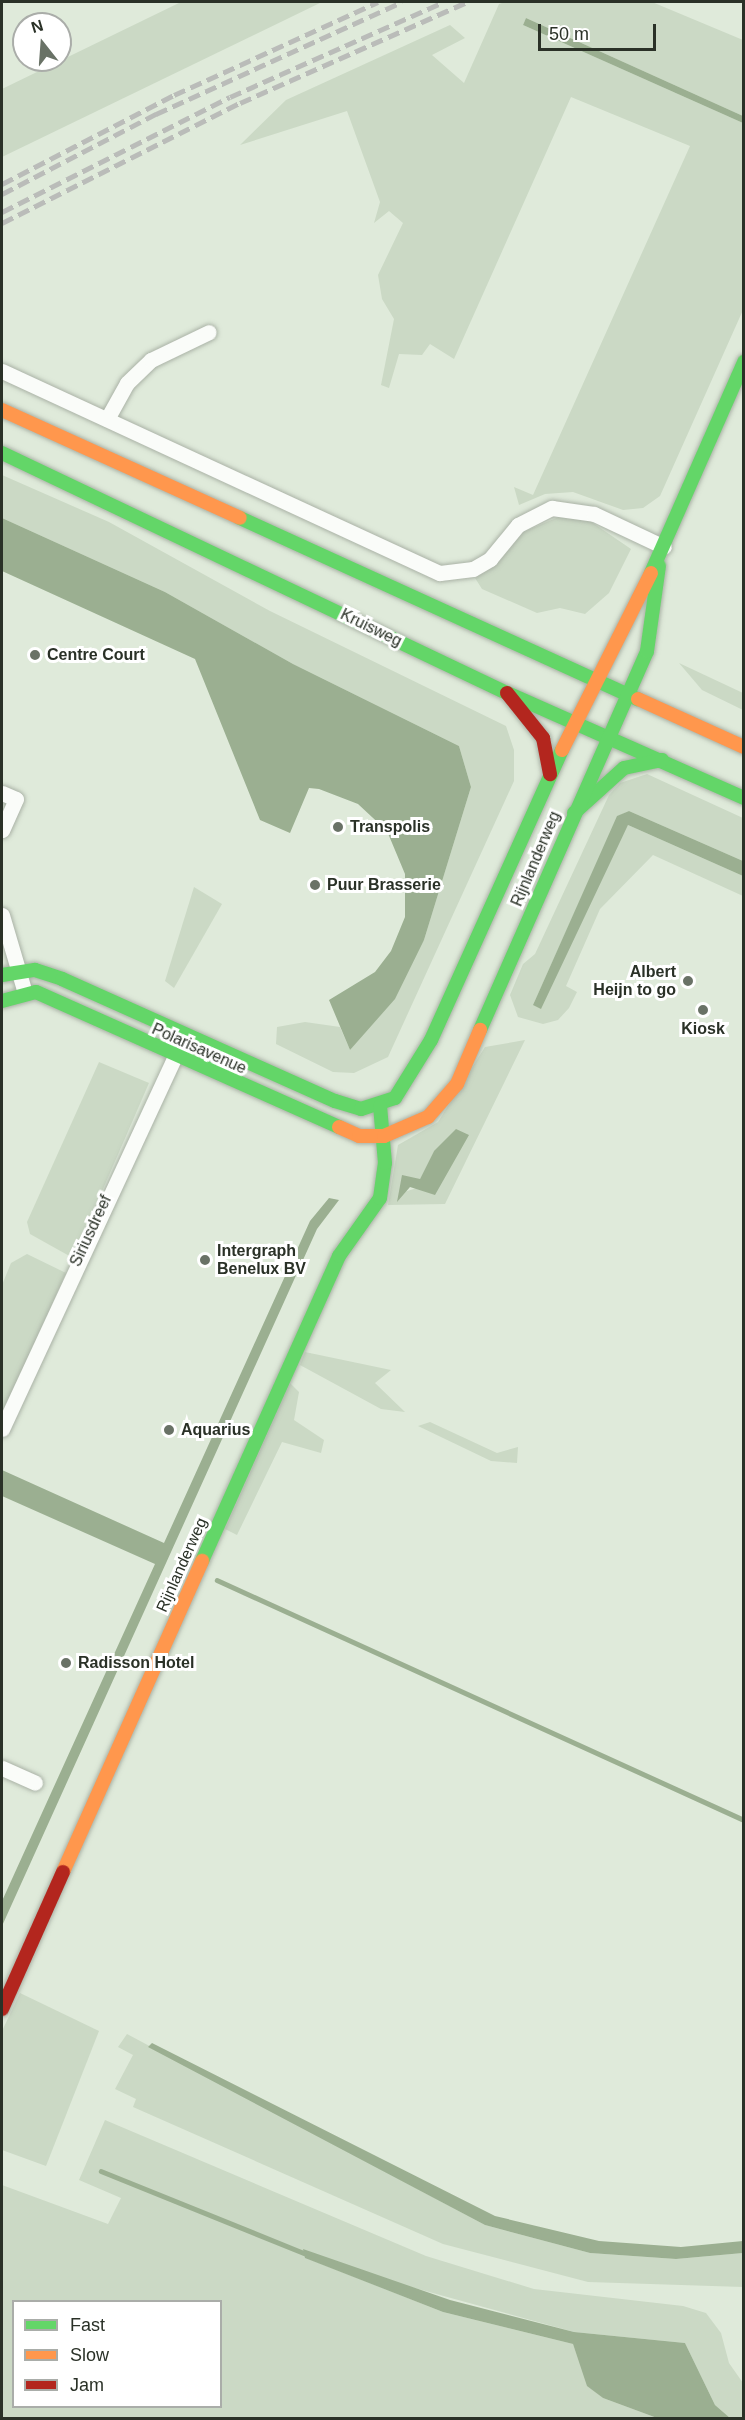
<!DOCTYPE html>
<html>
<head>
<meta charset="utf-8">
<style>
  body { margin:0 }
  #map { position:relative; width:745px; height:2420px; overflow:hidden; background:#dfeada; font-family:Arial,sans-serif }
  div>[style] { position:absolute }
  .green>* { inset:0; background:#cbd9c5 }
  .water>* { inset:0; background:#9baf91 }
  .stream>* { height:4.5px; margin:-2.25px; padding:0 2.25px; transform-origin:2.25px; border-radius:2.25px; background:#9baf91 }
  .roads { filter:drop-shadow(0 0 2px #aab2a6) drop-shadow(0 0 2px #aab2a6) }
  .street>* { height:15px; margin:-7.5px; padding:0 7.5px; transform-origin:7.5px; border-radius:7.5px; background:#fafcf9 }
  .fast>* { height:14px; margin:-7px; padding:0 7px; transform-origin:7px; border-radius:7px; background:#63d668 }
  .slow>* { height:14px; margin:-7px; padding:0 7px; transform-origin:7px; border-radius:7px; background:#ff974d }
  .jam>* { height:14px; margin:-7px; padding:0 7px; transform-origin:7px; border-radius:7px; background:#b3261e }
  .rail>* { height:4.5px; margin-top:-2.25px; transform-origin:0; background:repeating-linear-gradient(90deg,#babcb9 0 12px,transparent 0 18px) }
  .dots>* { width:16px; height:16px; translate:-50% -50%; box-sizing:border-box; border:3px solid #fff; border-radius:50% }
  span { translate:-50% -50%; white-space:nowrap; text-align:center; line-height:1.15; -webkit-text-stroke:6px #fff; paint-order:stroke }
  .street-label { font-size:16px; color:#2a3127 }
  .poi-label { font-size:16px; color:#2a3127; font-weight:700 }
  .left { translate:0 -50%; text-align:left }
  .right { translate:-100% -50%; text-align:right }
  .frame { position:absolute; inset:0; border:3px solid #2a3127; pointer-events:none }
  .legend { position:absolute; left:12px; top:2300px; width:210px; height:108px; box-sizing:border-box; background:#fff; border:2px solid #aaada9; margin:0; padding:8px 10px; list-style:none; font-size:18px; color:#2a3127 }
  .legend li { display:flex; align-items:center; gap:12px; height:30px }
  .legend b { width:30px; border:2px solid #aaada9 }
  .north { position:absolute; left:12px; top:12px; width:60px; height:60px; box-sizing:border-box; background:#fff; border:2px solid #aaada9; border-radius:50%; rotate:343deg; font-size:16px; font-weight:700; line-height:24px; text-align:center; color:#2a3127 }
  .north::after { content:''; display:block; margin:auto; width:21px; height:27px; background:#697266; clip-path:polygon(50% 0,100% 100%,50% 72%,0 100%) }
  .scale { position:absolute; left:538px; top:24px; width:118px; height:27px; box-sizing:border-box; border:3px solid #2a3127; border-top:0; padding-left:8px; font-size:18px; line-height:21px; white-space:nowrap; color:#2a3127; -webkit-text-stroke:4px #fff; paint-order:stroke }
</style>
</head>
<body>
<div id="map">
  <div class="green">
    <div style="clip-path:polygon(181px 2px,322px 2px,2px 157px,2px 89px)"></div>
    <div style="clip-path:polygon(505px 2px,652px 2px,743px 40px,743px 116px,526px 18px,523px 25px,743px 123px,743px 310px,660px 496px,643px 508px,623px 510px,573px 492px,545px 494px,519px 505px,514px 487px,533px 495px,690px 146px,571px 97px,454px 359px,430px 344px,422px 355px,399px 354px,389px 388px,381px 385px,394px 319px,382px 299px,378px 275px,403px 223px,389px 211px,374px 223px,380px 202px,347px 111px,240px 145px,286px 100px,450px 25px,465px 38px,432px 55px,464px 83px,499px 4px)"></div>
    <div style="clip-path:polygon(2px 475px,109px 522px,270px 611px,506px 726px,514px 750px,514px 781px,388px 1057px,354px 1073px,333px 1072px,276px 1044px,277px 1027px,305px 1022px,340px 1027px,350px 1050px,424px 940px,471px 787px,459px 746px,293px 664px,165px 592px,2px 518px)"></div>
    <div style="clip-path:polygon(561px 516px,590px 521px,631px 549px,609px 593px,585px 614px,560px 608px,537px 613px,482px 589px,475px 578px,497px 564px,523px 532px)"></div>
    <div style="clip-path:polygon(679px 663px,743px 693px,743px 710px,702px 690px)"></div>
    <div style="clip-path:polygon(647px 774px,743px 818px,743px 861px,629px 811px,618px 816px,533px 1005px,628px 825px,743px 876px,743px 896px,653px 855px,600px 909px,566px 986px,577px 992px,569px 1008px,558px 1020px,543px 1024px,518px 1017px,510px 995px,523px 964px,535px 954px,609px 795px,620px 783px)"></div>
    <div style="clip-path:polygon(194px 887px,222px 904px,174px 988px,165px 981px)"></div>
    <div style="clip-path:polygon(evenodd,525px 1040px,445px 1204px,388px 1205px,398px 1145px,438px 1122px,485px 1047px,525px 1040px,434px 1151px,435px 1194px,420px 1187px,404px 1192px,411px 1179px,420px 1179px,434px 1151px)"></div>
    <div style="clip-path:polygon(99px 1062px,149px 1083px,73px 1258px,30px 1234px,27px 1222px)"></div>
    <div style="clip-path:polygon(27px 1254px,66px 1273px,2px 1416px,2px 1285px,11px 1263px)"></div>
    <div style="clip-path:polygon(305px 1352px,391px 1370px,375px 1383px,405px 1412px,381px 1409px,300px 1365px)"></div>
    <div style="clip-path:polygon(290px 1383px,299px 1392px,294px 1420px,324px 1440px,321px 1453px,282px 1442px,237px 1535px,225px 1529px)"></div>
    <div style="clip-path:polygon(430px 1422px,497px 1453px,518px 1447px,517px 1463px,491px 1461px,418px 1426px)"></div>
    <div style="clip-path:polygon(20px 1993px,99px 2031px,46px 2166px,2px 2150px,2px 2031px)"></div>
    <div style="clip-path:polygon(127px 2034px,485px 2225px,590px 2253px,676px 2259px,743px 2253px,743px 2287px,588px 2282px,443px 2244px,133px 2107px,136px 2099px,115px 2089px,133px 2055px,118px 2047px)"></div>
    <div style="clip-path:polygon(evenodd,105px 2120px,426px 2256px,534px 2289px,683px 2306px,706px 2313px,721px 2333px,729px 2363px,743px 2383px,743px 2418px,730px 2418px,715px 2405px,685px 2343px,574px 2332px,306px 2258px,443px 2312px,573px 2344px,588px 2386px,603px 2398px,657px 2418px,2px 2418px,2px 2185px,108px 2224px,121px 2198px,79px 2180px,105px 2120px,14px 2302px,220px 2302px,220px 2406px,14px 2406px,14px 2302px)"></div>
  </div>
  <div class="water">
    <div style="clip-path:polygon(526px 18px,743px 116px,743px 123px,523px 25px)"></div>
    <div style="clip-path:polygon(2px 518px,165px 592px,293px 664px,459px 746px,471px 787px,424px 940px,395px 999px,350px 1050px,329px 1000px,375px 972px,391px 951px,405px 917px,405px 874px,387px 831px,358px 804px,319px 789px,309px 788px,290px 833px,260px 820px,195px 659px,2px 571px)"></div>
    <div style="clip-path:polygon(629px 811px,743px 861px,743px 876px,628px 825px,541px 1009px,533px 1005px,617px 816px)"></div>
    <div style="clip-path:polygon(456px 1129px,469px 1135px,435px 1195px,410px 1187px,397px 1202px,402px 1175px,420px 1179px,434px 1151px)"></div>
    <div style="clip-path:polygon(329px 1198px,339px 1200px,317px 1229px,2px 1926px,2px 1901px,155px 1564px,2px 1496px,2px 1470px,164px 1543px,310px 1221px)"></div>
    <div style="clip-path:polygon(152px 2043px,495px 2216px,599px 2241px,681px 2247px,743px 2241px,743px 2253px,676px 2259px,590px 2253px,485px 2225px,148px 2047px)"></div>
    <div style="clip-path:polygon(303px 2249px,450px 2300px,574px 2332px,685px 2343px,715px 2405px,730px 2418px,657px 2418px,603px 2398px,587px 2386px,573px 2344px,443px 2312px,305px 2258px)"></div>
  </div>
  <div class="stream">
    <div style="left:217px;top:1580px;width:579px;rotate:24.48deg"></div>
    <div style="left:101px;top:2171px;width:219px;rotate:22deg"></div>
  </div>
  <div class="roads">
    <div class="street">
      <div style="left:2px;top:371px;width:482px;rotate:24.8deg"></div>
      <div style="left:440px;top:573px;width:33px;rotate:-7deg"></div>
      <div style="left:473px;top:569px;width:20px;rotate:-30deg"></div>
      <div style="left:490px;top:559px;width:44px;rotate:-50.5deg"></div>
      <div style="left:518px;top:525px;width:38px;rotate:-27deg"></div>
      <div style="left:552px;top:508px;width:42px;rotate:8.1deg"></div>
      <div style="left:594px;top:514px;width:77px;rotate:25.2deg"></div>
      <div style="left:107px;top:419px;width:41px;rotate:-60.9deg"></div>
      <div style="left:127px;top:383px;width:33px;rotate:-44deg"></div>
      <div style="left:151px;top:360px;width:64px;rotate:-25.8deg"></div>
      <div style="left:2px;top:793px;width:15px;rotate:23deg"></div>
      <div style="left:16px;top:799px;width:34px;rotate:114deg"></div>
      <div style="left:2px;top:915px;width:81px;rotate:73.6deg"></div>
      <div style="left:2px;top:1429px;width:422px;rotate:-65.1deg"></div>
      <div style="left:2px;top:1768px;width:36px;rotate:24deg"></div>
    </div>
    <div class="fast">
      <div style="left:2px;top:453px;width:559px;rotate:25.42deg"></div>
      <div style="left:507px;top:693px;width:259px;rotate:23.9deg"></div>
      <div style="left:240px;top:518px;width:437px;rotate:24.5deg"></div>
      <div style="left:651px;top:573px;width:231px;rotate:-66.2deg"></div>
      <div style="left:574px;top:813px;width:67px;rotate:-42deg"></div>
      <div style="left:624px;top:768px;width:39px;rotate:-12deg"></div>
      <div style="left:2px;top:975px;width:33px;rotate:-9deg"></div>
      <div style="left:35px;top:970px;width:28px;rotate:18deg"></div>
      <div style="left:62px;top:979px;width:299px;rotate:24.1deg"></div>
      <div style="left:335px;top:1101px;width:27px;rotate:17deg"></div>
      <div style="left:361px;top:1109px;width:36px;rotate:-18deg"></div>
      <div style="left:395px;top:1098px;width:68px;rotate:-58.2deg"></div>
      <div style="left:431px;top:1040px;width:318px;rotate:-65.7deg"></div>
      <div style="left:2px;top:1001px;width:35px;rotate:-15deg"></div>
      <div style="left:36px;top:992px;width:332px;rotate:24deg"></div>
      <div style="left:480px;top:1030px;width:414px;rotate:-66.2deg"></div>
      <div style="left:647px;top:651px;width:86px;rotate:-82deg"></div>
      <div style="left:202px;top:1561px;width:334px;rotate:-65.8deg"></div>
      <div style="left:339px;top:1256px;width:71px;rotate:-54.7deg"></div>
      <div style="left:380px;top:1198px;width:35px;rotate:-82deg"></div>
      <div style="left:385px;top:1163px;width:57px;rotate:-95deg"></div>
    </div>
    <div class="slow">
      <div style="left:2px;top:410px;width:261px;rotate:24.4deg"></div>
      <div style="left:638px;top:699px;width:116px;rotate:24.4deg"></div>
      <div style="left:562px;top:750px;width:198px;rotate:-63.3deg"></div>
      <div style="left:339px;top:1127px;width:22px;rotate:24deg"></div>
      <div style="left:359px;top:1136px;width:25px"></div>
      <div style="left:384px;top:1136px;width:48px;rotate:-23.4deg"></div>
      <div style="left:428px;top:1117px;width:44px;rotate:-48.7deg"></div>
      <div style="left:457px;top:1084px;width:59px;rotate:-66.9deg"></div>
      <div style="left:63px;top:1872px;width:341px;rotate:-65.9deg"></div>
    </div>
    <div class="jam">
      <div style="left:507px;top:693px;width:58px;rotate:51.3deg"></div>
      <div style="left:543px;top:738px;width:37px;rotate:79deg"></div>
      <div style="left:2px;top:2009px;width:150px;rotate:-66deg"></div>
    </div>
  </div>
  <div class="rail">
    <div style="left:2px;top:184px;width:194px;rotate:-27.4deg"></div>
    <div style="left:174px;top:95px;width:224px;rotate:-24.5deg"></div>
    <div style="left:2px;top:194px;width:174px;rotate:-27.5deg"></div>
    <div style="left:156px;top:114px;width:270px;rotate:-24.5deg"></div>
    <div style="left:2px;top:212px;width:255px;rotate:-26.8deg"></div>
    <div style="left:230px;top:97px;width:233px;rotate:-24deg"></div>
    <div style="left:2px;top:223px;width:267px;rotate:-26.8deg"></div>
    <div style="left:240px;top:103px;width:248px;rotate:-24deg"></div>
  </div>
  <div class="dots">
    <div style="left:35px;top:655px;background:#697266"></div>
    <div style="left:338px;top:827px;background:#697266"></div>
    <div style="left:315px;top:885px;background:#697266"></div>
    <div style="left:688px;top:981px;background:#697266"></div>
    <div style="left:703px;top:1010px;background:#697266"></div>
    <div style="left:205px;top:1260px;background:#697266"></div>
    <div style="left:169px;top:1430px;background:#697266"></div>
    <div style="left:66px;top:1663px;background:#697266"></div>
  </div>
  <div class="street-label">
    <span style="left:371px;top:628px;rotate:26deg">Kruisweg</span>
    <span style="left:536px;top:859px;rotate:-67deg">Rijnlanderweg</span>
    <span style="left:199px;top:1049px;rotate:24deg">Polarisavenue</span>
    <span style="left:91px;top:1231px;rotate:-65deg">Siriusdreef</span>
    <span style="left:182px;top:1565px;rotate:-66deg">Rijnlanderweg</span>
  </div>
  <div class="poi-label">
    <span class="left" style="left:47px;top:655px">Centre Court</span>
    <span class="left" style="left:350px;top:827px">Transpolis</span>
    <span class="left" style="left:327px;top:885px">Puur Brasserie</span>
    <span class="right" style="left:676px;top:981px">Albert<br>Heijn to go</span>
    <span style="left:703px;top:1029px">Kiosk</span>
    <span class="left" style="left:217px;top:1260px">Intergraph<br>Benelux BV</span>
    <span class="left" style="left:181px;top:1430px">Aquarius</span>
    <span class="left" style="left:78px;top:1663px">Radisson Hotel</span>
  </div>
  <div class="frame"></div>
  <ul class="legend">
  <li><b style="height:8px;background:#63d668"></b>Fast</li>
  <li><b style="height:8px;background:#ff974d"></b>Slow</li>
  <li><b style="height:8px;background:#b3261e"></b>Jam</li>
  </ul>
  <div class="north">N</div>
  <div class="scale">50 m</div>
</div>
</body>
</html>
